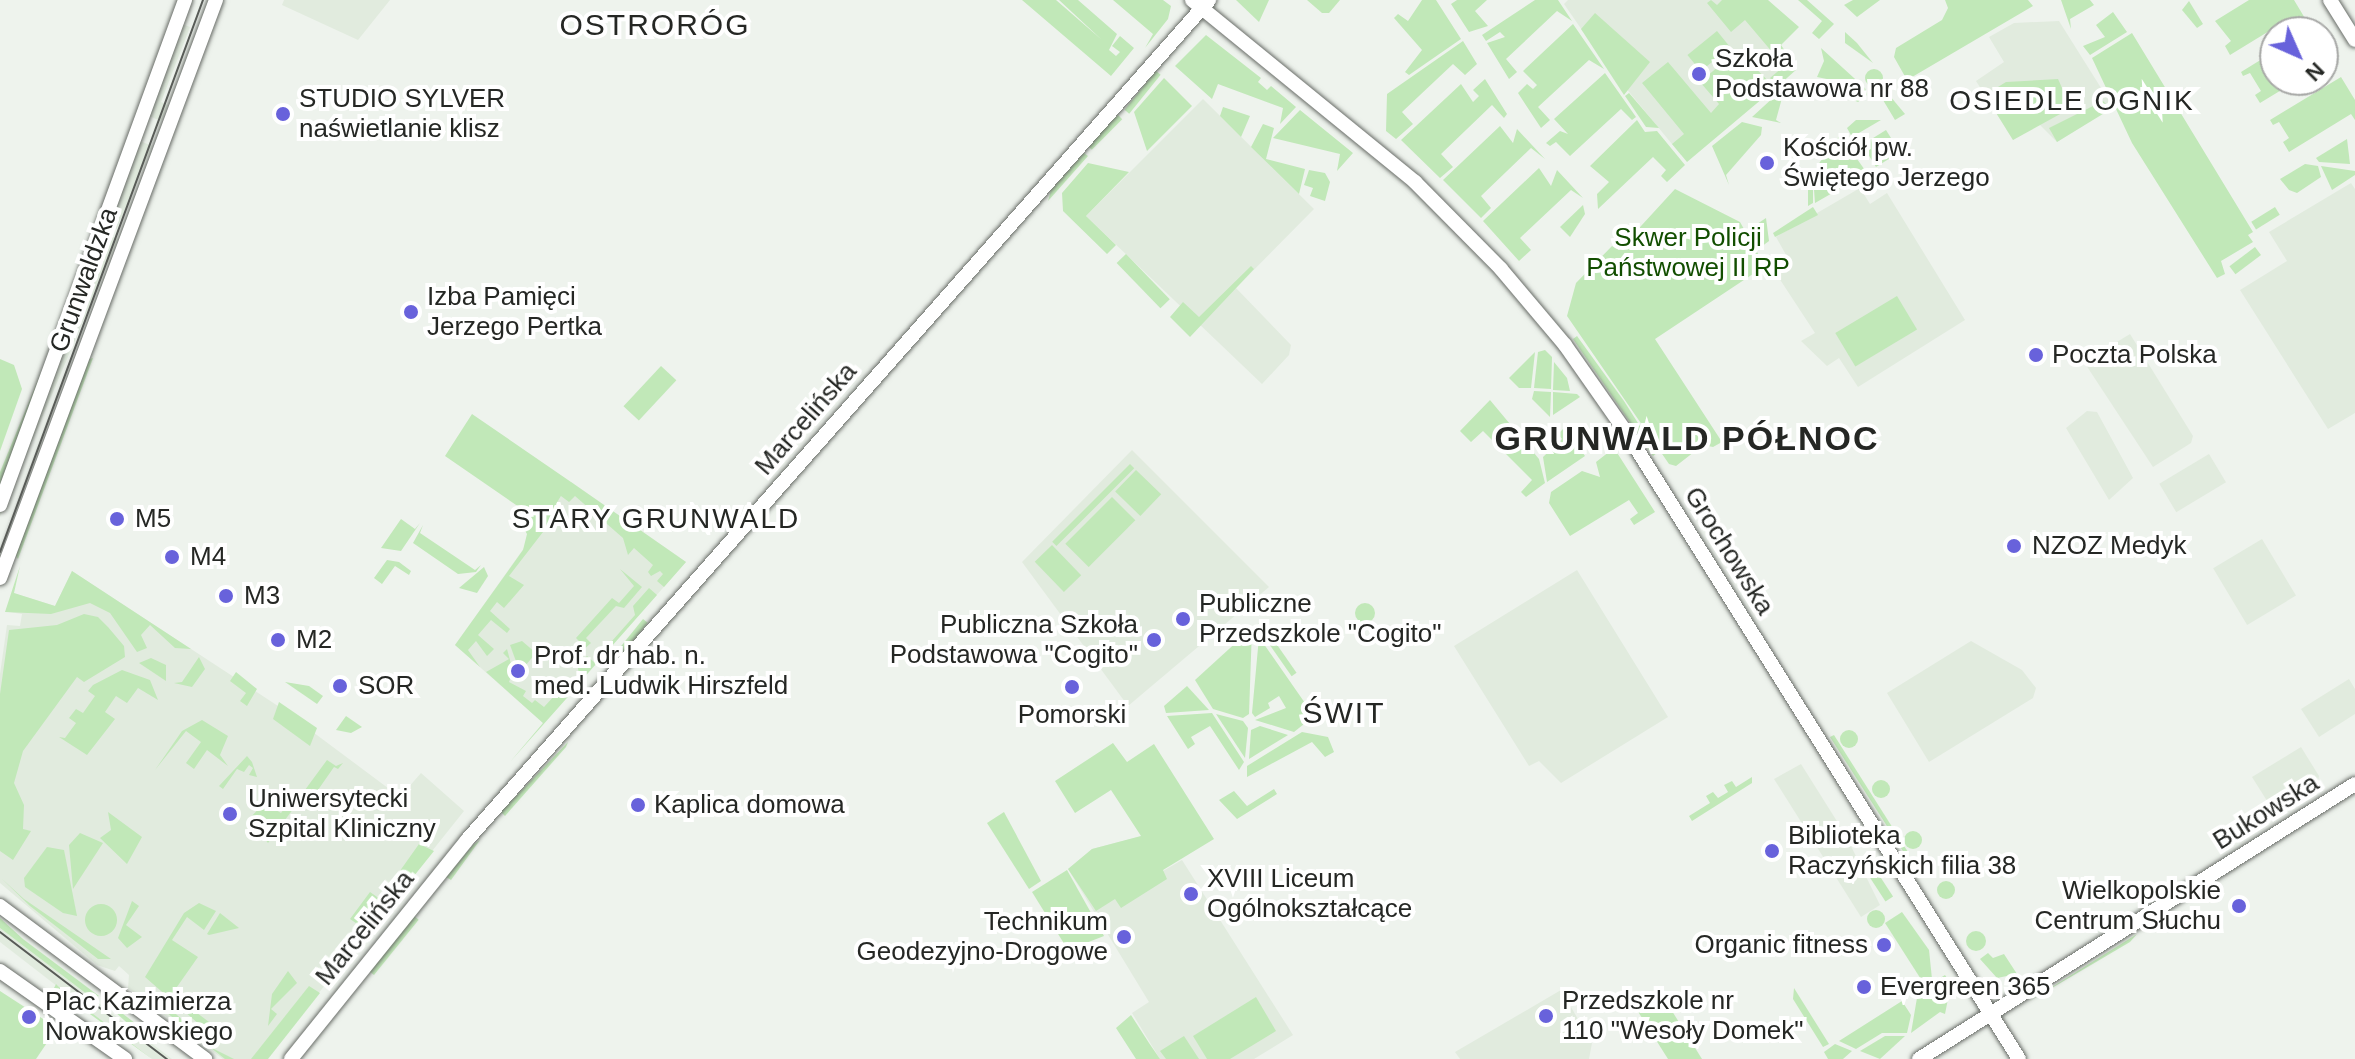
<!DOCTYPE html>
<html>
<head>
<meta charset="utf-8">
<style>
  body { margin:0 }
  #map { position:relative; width:2355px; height:1059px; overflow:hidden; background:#eef3ed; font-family:Helvetica,sans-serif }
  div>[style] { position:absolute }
  .built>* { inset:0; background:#e1ebde; transform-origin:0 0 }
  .green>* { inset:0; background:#c1e8b8; transform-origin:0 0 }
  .round { border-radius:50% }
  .roads { filter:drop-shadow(0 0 2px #686c67) drop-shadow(0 0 2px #686c67) }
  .secondary>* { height:14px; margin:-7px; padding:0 7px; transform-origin:7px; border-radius:7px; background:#fff }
  .tram>* { height:2px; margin:-1px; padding:0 1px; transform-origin:1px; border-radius:1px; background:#585b57 }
  .dots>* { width:22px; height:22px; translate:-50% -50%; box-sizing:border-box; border:4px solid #fff; border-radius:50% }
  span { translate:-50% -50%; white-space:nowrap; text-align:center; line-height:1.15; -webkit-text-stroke:8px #fff; paint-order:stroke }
  .poi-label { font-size:26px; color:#252724 }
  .left { translate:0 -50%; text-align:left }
  .right { translate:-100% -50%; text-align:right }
  .park-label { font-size:26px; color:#124e00 }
  .street-label { font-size:26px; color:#252724 }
  .neighbourhood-label { font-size:28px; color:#252724; letter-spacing:2px }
  .quarter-label { font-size:30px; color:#252724; letter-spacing:2px }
  .district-label { font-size:34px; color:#252724; font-weight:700; letter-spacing:2px }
  .north { position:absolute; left:2259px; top:16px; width:80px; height:80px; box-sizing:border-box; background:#fff; border:2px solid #a8a9a7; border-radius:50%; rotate:135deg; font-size:22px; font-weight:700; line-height:32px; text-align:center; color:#252724 }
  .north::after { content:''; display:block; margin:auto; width:28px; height:36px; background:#6862db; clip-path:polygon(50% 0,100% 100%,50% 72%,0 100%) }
</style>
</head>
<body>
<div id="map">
  <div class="built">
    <div style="clip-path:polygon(284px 0,390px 0,358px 40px,282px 5px)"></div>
    <div style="clip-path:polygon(1568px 0,1737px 0,1793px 67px,1681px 155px,1602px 59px,1564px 4px)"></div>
    <div style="clip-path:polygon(2059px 21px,2113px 107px,2057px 142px,2039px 124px,2013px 140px,1976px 81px,2004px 62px,1989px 37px,2014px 23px)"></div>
    <div style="clip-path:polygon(182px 24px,190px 27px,161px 102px,168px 105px,161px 121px,149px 116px)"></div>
    <div style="clip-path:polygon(1203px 99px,1314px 209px,1236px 288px,1291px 345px,1289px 355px,1262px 384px,1086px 216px)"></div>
    <div style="left:140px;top:141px;width:13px;height:90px;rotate:23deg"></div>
    <div style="clip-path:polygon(2351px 183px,2355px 189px,2355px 413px,2328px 429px,2240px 290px,2287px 261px,2269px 232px)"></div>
    <div style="clip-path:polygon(1860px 188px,1870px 204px,1887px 193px,1965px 320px,1858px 387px,1839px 358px,1827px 366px,1801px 341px,1815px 333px,1775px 272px,1790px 262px,1776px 237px)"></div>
    <div style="left:106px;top:234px;width:13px;height:308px;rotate:23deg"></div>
    <div style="clip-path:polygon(2130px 334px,2193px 436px,2191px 443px,2153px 467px,2084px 362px)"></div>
    <div style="clip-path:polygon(2087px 411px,2097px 412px,2133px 478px,2109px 500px,2066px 428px)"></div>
    <div style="clip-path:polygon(1132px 450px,1269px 587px,1128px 706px,1022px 562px)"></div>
    <div style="left:2209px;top:454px;width:33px;height:58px;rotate:59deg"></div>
    <div style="clip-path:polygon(571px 482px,686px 562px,543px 723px,455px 645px)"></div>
    <div style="left:2262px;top:539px;width:66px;height:57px;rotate:59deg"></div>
    <div style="clip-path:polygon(1577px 570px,1668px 717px,1561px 783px,1539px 761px,1529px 766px,1454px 646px)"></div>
    <div style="clip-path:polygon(72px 571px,278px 706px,400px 797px,421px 773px,464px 811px,266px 1059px,223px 1059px,128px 988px,129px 975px,119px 966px,115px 971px,97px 965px,0 883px,0 674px,7px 625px,20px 626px,22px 614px,9px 612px,13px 593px,55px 606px)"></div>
    <div style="clip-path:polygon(1971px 641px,2022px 670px,2036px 688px,2033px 698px,1929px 762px,1887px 693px)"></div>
    <div style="clip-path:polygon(2349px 679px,2355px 689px,2355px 714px,2319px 737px,2301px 709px)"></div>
    <div style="clip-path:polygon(2301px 747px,2319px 776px,2317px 785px,2274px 812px,2252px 777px)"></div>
    <div style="clip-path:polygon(1801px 764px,1845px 834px,1880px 905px,1861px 917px,1774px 779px)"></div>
    <div style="clip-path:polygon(1142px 836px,1163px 871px,1182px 860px,1293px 1035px,1254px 1059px,1160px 1059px,1132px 1013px,1149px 1002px,1068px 869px,1092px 849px)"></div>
    <div style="clip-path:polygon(0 928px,172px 1059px,152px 1059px,62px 990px,0 942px)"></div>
    <div style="clip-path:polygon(1561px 990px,1592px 1043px,1589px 1059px,1460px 1059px,1455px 1052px)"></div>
  </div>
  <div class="green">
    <div style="clip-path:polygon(1022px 0,1056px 0,1102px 40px,1059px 0,1078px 0,1117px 34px,1109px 50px,1116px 56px,1120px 52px,1112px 46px,1120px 36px,1134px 48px,1111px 76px)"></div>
    <div style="clip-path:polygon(1113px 0,1163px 0,1171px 6px,1168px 19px,1145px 48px,1153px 34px)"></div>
    <div style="clip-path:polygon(1236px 0,1269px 0,1259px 22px)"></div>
    <div style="clip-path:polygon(1307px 0,1340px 0,1329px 13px,1322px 13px)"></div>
    <div style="clip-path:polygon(1422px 0,1436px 0,1461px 39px,1409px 75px,1405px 72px,1422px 50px,1394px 18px,1398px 14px,1408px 21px)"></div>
    <div style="clip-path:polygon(1457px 0,1487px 0,1475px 11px,1488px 26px,1469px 32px,1451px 4px)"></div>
    <div style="clip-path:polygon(1535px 0,1558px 0,1572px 21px,1557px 11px,1506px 59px,1517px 72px,1509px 79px,1487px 43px,1505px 37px,1500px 32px,1486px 41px,1482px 35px)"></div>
    <div style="clip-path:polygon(1711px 0,1717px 5px,1722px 0,1768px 0,1799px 27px,1781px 45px,1797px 69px,1778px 86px,1770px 78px,1784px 66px,1745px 20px,1731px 32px,1707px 3px)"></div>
    <div style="clip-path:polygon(1798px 0,1807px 0,1834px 24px,1819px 39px,1812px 33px,1822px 21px)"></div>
    <div style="clip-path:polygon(1853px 0,1880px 0,1857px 17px,1844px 5px)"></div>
    <div style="clip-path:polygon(1945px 0,2028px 0,2033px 6px,1907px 80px,1894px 57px,1896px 48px,1942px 20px,1948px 8px)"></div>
    <div style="clip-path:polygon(2061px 0,2090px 0,2094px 5px,2070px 19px,2071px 29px)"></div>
    <div style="clip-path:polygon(2249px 0,2294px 0,2309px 25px,2301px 30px,2292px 17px,2230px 55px,2225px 46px,2231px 41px,2215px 21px)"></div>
    <div style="clip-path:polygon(2189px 1px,2203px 24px,2197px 28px,2182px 10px)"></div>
    <div style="clip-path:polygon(2113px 12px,2127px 32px,2090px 55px,2083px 46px,2105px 37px,2096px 25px)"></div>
    <div style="clip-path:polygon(1595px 13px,1650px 62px,1624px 95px,1581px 29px)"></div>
    <div style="clip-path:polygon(1573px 24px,1604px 69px,1589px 60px,1538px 107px,1550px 120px,1541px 128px,1518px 93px,1527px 84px,1533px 89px,1537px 85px,1523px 71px)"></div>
    <div style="left:1717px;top:31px;width:21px;height:38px;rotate:51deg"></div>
    <div style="clip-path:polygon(1845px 32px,1857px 43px,1873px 63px,1845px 43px)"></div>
    <div style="clip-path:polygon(2132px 33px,2253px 232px,2248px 235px,2253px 242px,2221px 261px,2225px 274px,2217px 278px,2132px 143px,2092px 58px)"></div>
    <div style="clip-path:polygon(1206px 35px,1261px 78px,1258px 82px,1267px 90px,1271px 86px,1296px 107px,1280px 124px,1283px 108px,1218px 84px,1212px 99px,1175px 66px)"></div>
    <div style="clip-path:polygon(1463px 41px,1477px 64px,1465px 75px,1453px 64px,1402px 112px,1413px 124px,1396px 139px,1386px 131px,1387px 94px)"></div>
    <div style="clip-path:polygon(1821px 48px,1865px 88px,1867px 95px,1858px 102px,1848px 98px,1846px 83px,1817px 77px,1824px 61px)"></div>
    <div style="clip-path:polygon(1738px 50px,1775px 88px,1687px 162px,1672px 144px,1684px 134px,1642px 83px,1668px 62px,1711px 113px,1719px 104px,1700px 82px)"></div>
    <div style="clip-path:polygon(2275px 51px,2275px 80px,2298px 80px,2260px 103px,2255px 95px,2261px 91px,2250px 73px,2243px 76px,2241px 72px)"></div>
    <div class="round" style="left:1865px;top:69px;width:18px;height:18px"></div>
    <div style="left:1156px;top:71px;width:6px;height:50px;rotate:39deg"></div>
    <div style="clip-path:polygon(1605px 73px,1636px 117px,1632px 120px,1621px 109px,1570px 156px,1556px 142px,1550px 146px,1546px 143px,1560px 131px,1568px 134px,1554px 119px)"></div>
    <div style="clip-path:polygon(2341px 77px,2355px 100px,2355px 120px,2351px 114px,2289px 152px,2283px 142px,2289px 138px,2279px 122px,2273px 125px,2270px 120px)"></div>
    <div style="clip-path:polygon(1164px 78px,1192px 106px,1147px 151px,1134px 112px)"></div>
    <div style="clip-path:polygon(1485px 79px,1507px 114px,1504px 118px,1492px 105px,1441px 154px,1453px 167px,1440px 178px,1401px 140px,1461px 84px,1473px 102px,1479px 96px,1473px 90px)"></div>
    <div style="clip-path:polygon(2058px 79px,2071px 108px,2013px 140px,1985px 95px,2006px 82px)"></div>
    <div style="clip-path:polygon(1629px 93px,1659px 128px,1646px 127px,1625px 96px)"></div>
    <div style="clip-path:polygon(1775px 96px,1782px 98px,1776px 120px,1781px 123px,1752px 117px)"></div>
    <div style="clip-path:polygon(1890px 96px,1905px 114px,1895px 120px,1883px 100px)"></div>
    <div style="clip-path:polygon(2103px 101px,2111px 109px,2057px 142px,2049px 128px)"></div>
    <div style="clip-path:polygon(1223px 107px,1250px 116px,1241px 137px,1220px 116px)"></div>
    <div style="clip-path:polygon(1300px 110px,1353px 153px,1337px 171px,1340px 154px,1273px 138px)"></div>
    <div style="left:1118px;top:115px;width:6px;height:43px;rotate:45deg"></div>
    <div style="clip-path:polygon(1637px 120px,1645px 132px,1657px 131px,1685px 165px,1667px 182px,1661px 176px,1666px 170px,1653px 157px,1598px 209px,1597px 194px,1609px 182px,1590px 166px)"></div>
    <div style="clip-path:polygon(1856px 120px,1881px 120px,1852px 137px,1847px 128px)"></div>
    <div style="clip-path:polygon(1742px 122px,1762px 127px,1761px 135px,1726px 175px,1729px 185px,1712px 146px)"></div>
    <div style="clip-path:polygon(1263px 124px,1274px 128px,1266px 159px,1305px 169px,1299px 194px,1251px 147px)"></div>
    <div style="clip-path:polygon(1500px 126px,1513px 143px,1517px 129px,1545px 159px,1531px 148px,1481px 196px,1491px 208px,1481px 218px,1443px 180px)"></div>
    <div style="left:1886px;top:130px;width:26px;height:28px;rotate:58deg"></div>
    <div style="clip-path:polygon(1840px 135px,1867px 173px,1858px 178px,1817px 166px)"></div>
    <div style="clip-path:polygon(2347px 139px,2350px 164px,2319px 162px,2316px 158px)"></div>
    <div style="clip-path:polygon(1084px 153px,1088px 156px,1048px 201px,1051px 190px)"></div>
    <div style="clip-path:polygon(1088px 163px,1129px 172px,1086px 216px,1116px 245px,1107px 254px,1063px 211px,1062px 193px)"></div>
    <div style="clip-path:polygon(2305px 164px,2318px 166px,2321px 177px,2297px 193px,2289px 190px,2280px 179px)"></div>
    <div style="clip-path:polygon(2321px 166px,2355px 171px,2355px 175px,2332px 190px)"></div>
    <div style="clip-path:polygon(1539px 168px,1551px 186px,1557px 170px,1583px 198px,1571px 190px,1520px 238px,1531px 250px,1519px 261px,1483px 221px)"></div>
    <div style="clip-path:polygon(1815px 169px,1855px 180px,1815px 203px,1813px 176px,1813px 203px,1808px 206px,1808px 178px)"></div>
    <div style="clip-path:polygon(1309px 170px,1325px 173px,1330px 182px,1325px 201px,1310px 196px,1313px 188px,1304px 185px)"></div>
    <div style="clip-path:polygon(1675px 189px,1740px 222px,1765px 266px,1655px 339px,1722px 442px,1713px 447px,1703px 445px,1676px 466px,1669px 464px,1567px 316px,1576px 283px,1612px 246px,1619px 250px)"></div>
    <div style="clip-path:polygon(1583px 205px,1585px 214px,1570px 237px,1560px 227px)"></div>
    <div style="clip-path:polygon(1813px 207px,1818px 215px,1775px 237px,1773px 233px)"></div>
    <div style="left:2275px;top:207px;width:9px;height:28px;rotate:58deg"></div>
    <div style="clip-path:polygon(1766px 218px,1769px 241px,1761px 247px,1751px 228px)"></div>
    <div style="left:2255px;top:247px;width:10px;height:32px;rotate:53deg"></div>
    <div style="left:1126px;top:254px;width:63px;height:13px;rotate:46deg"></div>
    <div style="clip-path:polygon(1251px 266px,1254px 269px,1190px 337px,1170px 317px,1183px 302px,1199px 317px)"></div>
    <div style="left:1897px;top:296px;width:39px;height:72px;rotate:59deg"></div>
    <div style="clip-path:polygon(1577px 336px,1624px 401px,1657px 453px,1653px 456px,1573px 339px)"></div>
    <div style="clip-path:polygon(1545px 350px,1552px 357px,1551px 389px,1534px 388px,1538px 352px)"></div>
    <div style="clip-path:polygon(1535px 352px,1531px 388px,1519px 388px,1509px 378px)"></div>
    <div style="clip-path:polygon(93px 358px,18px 559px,15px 555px,86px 360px)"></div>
    <div style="clip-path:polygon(0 359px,14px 365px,22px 389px,0 451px)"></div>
    <div style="clip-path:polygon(1554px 362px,1567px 378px,1570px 391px,1553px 390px)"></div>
    <div style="left:661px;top:366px;width:21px;height:55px;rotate:43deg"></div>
    <div style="clip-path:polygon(40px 375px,40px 378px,0 489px,0 472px)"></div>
    <div style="clip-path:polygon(1534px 391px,1551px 392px,1550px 417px,1532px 399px)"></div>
    <div style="clip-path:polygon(1553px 392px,1577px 394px,1580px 397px,1553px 415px)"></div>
    <div style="clip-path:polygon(1490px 400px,1539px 459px,1545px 483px,1526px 497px,1521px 492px,1532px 480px,1483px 431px,1471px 442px,1460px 431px)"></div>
    <div style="clip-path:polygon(472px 414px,571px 482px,686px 562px,664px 587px,657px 581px,663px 574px,660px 571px,651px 576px,648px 572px,653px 565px,634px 548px,628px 555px,623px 538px,575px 496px,569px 502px,561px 496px,556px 504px,560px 510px,509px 576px,524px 585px,504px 608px,497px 602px,490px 611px,510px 629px,507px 633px,491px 620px,478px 635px,494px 649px,487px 656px,476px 641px,468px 650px,480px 667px,455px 645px,523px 550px,527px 534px,515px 514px,519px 507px,445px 456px)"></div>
    <div style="clip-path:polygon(1565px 427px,1585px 456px,1547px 482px,1543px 457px,1562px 439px,1558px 434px)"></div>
    <div style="clip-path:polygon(1614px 448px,1655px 512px,1634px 525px,1630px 519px,1638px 513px,1629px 500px,1570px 536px,1549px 503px,1551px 492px,1582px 471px,1600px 477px,1596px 462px)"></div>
    <div style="left:1130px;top:464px;width:6px;height:110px;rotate:45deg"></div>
    <div style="left:1136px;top:470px;width:35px;height:30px;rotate:44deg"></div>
    <div style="left:1112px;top:497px;width:33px;height:66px;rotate:45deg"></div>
    <div style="clip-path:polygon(401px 519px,415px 529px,420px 523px,401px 551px,381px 548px)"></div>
    <div style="clip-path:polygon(423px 525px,420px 533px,475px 570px,481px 565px,476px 572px,458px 574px,413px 543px)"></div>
    <div style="left:1052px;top:545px;width:42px;height:24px;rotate:46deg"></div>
    <div style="clip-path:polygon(387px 560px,399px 562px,411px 571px,409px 575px,395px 566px,382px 584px,374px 578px)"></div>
    <div style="clip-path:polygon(20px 566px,14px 593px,55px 606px,72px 571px,191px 649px,175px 648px,150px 625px,141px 635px,147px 648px,137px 652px,110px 613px,90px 603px,51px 614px,5px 612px)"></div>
    <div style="clip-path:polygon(484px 567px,488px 576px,477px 593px,459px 588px)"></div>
    <div style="clip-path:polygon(620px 569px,642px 587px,624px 608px,616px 606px,586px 638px,591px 643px,570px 662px,561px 662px,550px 651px,554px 647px,569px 659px,582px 644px,576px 638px,612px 598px,619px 603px,634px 586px)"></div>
    <div style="clip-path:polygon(649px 588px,657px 595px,581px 681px,577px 665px,587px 656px,594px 662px,600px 655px,597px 648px,604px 650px,635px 615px,633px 606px)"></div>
    <div class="round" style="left:1355px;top:603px;width:20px;height:20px"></div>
    <div style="clip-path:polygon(84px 614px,98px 617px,108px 627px,124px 646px,125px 657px,84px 682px,77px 677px,23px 751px,14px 783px,24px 805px,23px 829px,31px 831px,13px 860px,0 851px,0 694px,9px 630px,57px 625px)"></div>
    <div style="left:643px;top:619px;width:6px;height:52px;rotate:39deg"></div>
    <div style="left:1261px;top:622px;width:62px;height:6px;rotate:55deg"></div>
    <div style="clip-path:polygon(1252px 628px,1249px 714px,1243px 718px,1213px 709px,1195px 680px)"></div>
    <div style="clip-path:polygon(1259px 637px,1314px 716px,1294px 732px,1255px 720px,1286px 708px,1279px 696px,1268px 703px,1270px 708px,1255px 717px,1252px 713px)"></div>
    <div style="clip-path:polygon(522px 641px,536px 653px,520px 672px,510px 645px)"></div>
    <div style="clip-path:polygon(507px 649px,513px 671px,509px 682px,526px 691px,523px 696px,532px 703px,535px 700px,544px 707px,566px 683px,574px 690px,510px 762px,543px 723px,486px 672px,509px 659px,503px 653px)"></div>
    <div style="clip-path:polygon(199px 657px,205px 669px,192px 687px,174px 683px,182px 682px)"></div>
    <div style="clip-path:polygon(151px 658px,166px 665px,166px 681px,139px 663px)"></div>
    <div style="clip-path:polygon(122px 670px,150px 680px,158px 700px,138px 688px,127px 703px,116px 696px,105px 712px,115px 719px,87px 755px,59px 737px,65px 738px,76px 723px,69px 718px,76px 709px,83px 713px,95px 696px,88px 691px,93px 685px)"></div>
    <div style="clip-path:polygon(236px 672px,257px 689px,247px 706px,240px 701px,246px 693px,230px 681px)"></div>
    <div style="clip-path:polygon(285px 682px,309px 686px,323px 696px,317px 704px)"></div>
    <div style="clip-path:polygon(1187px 686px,1209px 710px,1166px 713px,1164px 706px)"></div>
    <div style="clip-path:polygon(279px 702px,317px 728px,310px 746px,273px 719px)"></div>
    <div style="clip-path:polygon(1212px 713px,1244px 762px,1239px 770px,1210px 726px,1191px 737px,1195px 744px,1188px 749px,1167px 716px)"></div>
    <div style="clip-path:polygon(1216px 714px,1243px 721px,1248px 728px,1245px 758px)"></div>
    <div style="clip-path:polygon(346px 716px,362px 727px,351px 733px,336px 730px)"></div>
    <div style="clip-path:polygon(202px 720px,228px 736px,220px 755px,228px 766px,207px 750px,194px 769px,186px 763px,201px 742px,186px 731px,155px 770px,182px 731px)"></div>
    <div style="clip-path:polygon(1260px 726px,1288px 735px,1249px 759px,1251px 730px)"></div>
    <div class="round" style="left:1840px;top:730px;width:18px;height:18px"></div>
    <div style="clip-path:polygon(1302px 732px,1328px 737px,1334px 752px,1325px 757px,1312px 742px,1247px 777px,1247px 766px)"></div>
    <div style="clip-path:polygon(1834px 735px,1908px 852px,1908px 859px,1830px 737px)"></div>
    <div style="clip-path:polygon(568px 742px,566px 747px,505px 816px,501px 812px)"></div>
    <div style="clip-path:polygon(1113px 743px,1127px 762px,1154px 744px,1214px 839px,1163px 870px,1167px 879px,1121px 908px,1115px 899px,1096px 911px,1068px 869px,1092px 849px,1141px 836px,1111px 790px,1075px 813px,1055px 781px)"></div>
    <div style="clip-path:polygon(247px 756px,252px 762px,257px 777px,249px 775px,253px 768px,249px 765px,244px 772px,237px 769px,223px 789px,219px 786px)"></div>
    <div style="clip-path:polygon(327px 760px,336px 766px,343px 763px,338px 769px,334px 767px,311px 800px,302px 794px)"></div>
    <div style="clip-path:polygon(1752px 777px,1752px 783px,1692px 821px,1689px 816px,1710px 803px,1706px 796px,1713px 792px,1718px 798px,1728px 792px,1724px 785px,1732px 781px,1736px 787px)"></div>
    <div class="round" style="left:1872px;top:780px;width:18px;height:18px"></div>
    <div style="clip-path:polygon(1274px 789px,1277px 794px,1237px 819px,1219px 800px,1234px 791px,1247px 806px)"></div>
    <div style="clip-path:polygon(293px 797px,299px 801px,268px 843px,249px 819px,264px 803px,281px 813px)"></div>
    <div style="clip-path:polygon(108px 812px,142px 837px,127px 864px,100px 838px,111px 830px)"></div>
    <div style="clip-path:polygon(1004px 812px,1041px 881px,1029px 889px,987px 823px)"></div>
    <div class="round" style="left:1904px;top:831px;width:18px;height:18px"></div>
    <div style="clip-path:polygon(80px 833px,103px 843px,73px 889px,69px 845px)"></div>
    <div style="clip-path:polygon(480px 840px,451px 880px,446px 877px,473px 845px)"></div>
    <div style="clip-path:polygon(419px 844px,434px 851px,369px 932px,350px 919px,370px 892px,380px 899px)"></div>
    <div style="clip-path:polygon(47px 847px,64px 850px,77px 916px,63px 913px,25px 887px,24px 878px)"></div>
    <div style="left:1868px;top:858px;width:46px;height:9px;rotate:57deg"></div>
    <div style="clip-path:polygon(1067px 870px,1104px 936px,1068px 950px,1032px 892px)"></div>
    <div style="clip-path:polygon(1px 878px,24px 899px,111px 959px,98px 959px,30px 906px)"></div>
    <div class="round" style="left:1937px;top:881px;width:18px;height:18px"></div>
    <div style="clip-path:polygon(132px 901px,139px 906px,126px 925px,142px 937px,127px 948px,118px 938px)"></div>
    <div style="clip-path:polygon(199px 903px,216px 911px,204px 930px,187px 917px,172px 940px,198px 957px,172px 994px,209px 1022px,208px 1032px,145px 977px,184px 913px)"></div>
    <div class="round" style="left:85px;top:904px;width:32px;height:32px"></div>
    <div class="round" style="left:1867px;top:910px;width:18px;height:18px"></div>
    <div style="clip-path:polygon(1902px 912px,1929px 950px,1932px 979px,1924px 984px,1885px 923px)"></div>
    <div style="clip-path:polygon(220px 913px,239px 928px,209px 935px,207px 934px)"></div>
    <div style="left:414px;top:916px;width:6px;height:71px;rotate:39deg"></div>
    <div style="clip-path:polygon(0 918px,23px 939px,99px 996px,92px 998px,0 928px)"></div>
    <div class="round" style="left:1966px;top:931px;width:20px;height:20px"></div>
    <div style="clip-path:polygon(2137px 934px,2130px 942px,2028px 1002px)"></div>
    <div style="clip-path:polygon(1988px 953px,1993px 958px,2004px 954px,2017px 974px,1997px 978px,1980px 959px)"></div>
    <div style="clip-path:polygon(288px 971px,297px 983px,271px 1009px,277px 1014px,268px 1026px,272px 994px)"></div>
    <div style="clip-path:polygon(1945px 975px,1951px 984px,1945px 1014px,1940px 1012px,1911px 1033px,1918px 992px)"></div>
    <div style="clip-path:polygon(56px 984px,62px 990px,152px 1059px,54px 988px)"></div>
    <div style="clip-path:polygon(309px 986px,320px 993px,268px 1059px,251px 1059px)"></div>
    <div style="clip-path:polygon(1794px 988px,1829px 1044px,1823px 1047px,1793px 999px)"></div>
    <div style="clip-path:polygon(0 991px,57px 1028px,36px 1059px,0 1059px)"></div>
    <div style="clip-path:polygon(152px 992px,214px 1049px,234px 1059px,225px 1059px,147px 997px)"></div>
    <div style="clip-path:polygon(1662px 995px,1702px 1059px,1668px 1059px,1637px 1010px)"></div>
    <div style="clip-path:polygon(1256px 997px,1276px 1031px,1230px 1059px,1207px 1059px,1193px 1036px)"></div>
    <div style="clip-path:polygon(1902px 1001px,1911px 1015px,1907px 1033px,1882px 1033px,1856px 1049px,1839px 1041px)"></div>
    <div style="clip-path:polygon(105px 1003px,106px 1001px,160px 1042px,144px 1038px)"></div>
    <div style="clip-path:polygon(1131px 1015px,1149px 1043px,1160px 1059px,1136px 1059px,1116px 1028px)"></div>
    <div style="clip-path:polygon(1184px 1036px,1199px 1059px,1166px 1059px,1160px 1051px)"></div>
    <div style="clip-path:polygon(1885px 1036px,1905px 1036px,1880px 1059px,1860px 1051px)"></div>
    <div style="clip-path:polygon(1835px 1044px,1852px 1051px,1843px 1059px,1828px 1059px,1824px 1052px)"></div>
  </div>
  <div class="roads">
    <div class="secondary">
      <div style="left:1192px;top:0;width:288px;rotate:39.2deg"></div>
      <div style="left:1415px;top:182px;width:122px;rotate:45.3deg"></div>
      <div style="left:1501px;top:269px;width:99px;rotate:49.9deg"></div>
      <div style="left:1565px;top:345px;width:110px;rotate:55deg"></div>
      <div style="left:1628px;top:435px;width:736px;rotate:57.93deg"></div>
      <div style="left:2330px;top:0;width:47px;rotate:58deg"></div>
      <div style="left:0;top:505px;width:538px;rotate:-69.88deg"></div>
      <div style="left:0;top:578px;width:617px;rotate:-69.51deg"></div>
      <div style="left:0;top:906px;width:256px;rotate:36.7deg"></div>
      <div style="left:0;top:971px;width:153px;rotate:35.1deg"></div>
      <div style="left:291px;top:1059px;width:281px;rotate:-51.2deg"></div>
      <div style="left:467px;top:840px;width:1121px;rotate:-48.54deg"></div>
      <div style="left:1919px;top:1059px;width:515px;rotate:-32.24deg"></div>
    </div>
  </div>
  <div class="tram">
    <div style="left:0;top:552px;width:588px;rotate:-69.81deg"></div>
    <div style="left:0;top:932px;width:210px;rotate:37.3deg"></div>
  </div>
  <div class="dots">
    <div style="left:1699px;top:74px;background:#6862db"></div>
    <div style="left:283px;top:114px;background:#6862db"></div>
    <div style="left:1767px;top:163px;background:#6862db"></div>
    <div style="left:411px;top:312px;background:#6862db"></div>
    <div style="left:2036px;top:355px;background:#6862db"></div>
    <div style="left:117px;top:519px;background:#6862db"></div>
    <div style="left:2014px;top:546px;background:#6862db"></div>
    <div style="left:172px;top:557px;background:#6862db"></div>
    <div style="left:226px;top:596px;background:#6862db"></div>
    <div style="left:1183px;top:619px;background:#6862db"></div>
    <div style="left:278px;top:640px;background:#6862db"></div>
    <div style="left:1154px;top:640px;background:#6862db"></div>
    <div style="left:518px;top:671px;background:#6862db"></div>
    <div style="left:340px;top:686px;background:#6862db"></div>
    <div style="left:1072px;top:687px;background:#6862db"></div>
    <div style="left:638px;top:805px;background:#6862db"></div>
    <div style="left:230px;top:814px;background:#6862db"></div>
    <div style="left:1772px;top:851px;background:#6862db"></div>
    <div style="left:1191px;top:894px;background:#6862db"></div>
    <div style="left:2239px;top:906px;background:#6862db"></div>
    <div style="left:1124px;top:937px;background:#6862db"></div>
    <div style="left:1884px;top:945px;background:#6862db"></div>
    <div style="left:1864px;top:987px;background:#6862db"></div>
    <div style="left:1546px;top:1016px;background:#6862db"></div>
    <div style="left:29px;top:1017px;background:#6862db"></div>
  </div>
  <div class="poi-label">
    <span class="left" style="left:1715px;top:74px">Szkoła<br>Podstawowa nr 88</span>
    <span class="left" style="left:299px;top:114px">STUDIO SYLVER<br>naświetlanie klisz</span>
    <span class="left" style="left:1783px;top:163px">Kościół pw.<br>Świętego Jerzego</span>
    <span class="left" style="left:427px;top:312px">Izba Pamięci<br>Jerzego Pertka</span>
    <span class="left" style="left:2052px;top:355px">Poczta Polska</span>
    <span class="left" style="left:135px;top:519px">M5</span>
    <span class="left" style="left:2032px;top:546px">NZOZ Medyk</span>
    <span class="left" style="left:190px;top:557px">M4</span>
    <span class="left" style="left:244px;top:596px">M3</span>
    <span class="left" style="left:1199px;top:619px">Publiczne<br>Przedszkole "Cogito"</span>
    <span class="right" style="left:1138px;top:640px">Publiczna Szkoła<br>Podstawowa "Cogito"</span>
    <span class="left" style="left:296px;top:640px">M2</span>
    <span class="left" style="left:534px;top:671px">Prof. dr hab. n.<br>med. Ludwik Hirszfeld</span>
    <span class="left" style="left:358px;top:686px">SOR</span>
    <span style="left:1072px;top:715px">Pomorski</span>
    <span class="left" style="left:248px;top:814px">Uniwersytecki<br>Szpital Kliniczny</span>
    <span class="left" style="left:654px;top:805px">Kaplica domowa</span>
    <span class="left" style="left:1788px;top:851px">Biblioteka<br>Raczyńskich filia 38</span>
    <span class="left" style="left:1207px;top:894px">XVIII Liceum<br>Ogólnokształcące</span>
    <span class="right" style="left:2221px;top:906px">Wielkopolskie<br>Centrum Słuchu</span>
    <span class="right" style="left:1108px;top:937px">Technikum<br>Geodezyjno-Drogowe</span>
    <span class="right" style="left:1868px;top:945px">Organic fitness</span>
    <span class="left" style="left:1880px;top:987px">Evergreen 365</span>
    <span class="left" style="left:1562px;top:1016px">Przedszkole nr<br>110 "Wesoły Domek"</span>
    <span class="left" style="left:45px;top:1017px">Plac Kazimierza<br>Nowakowskiego</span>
  </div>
  <div class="park-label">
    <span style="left:1688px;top:253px">Skwer Policji<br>Państwowej II RP</span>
  </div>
  <div class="street-label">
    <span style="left:84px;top:280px;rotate:-70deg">Grunwaldzka</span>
    <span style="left:806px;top:419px;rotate:-49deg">Marcelińska</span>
    <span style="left:1729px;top:551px;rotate:58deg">Grochowska</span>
    <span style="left:2266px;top:812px;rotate:-32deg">Bukowska</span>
    <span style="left:365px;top:928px;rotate:-51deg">Marcelińska</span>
  </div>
  <div class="neighbourhood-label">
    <span style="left:2072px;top:101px">OSIEDLE OGNIK</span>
    <span style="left:656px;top:519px">STARY GRUNWALD</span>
  </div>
  <div class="quarter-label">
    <span style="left:655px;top:25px">OSTRORÓG</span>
    <span style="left:1344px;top:713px">ŚWIT</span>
  </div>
  <div class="district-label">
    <span style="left:1687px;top:439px">GRUNWALD PÓŁNOC</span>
  </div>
  <div class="north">N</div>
</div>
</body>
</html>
